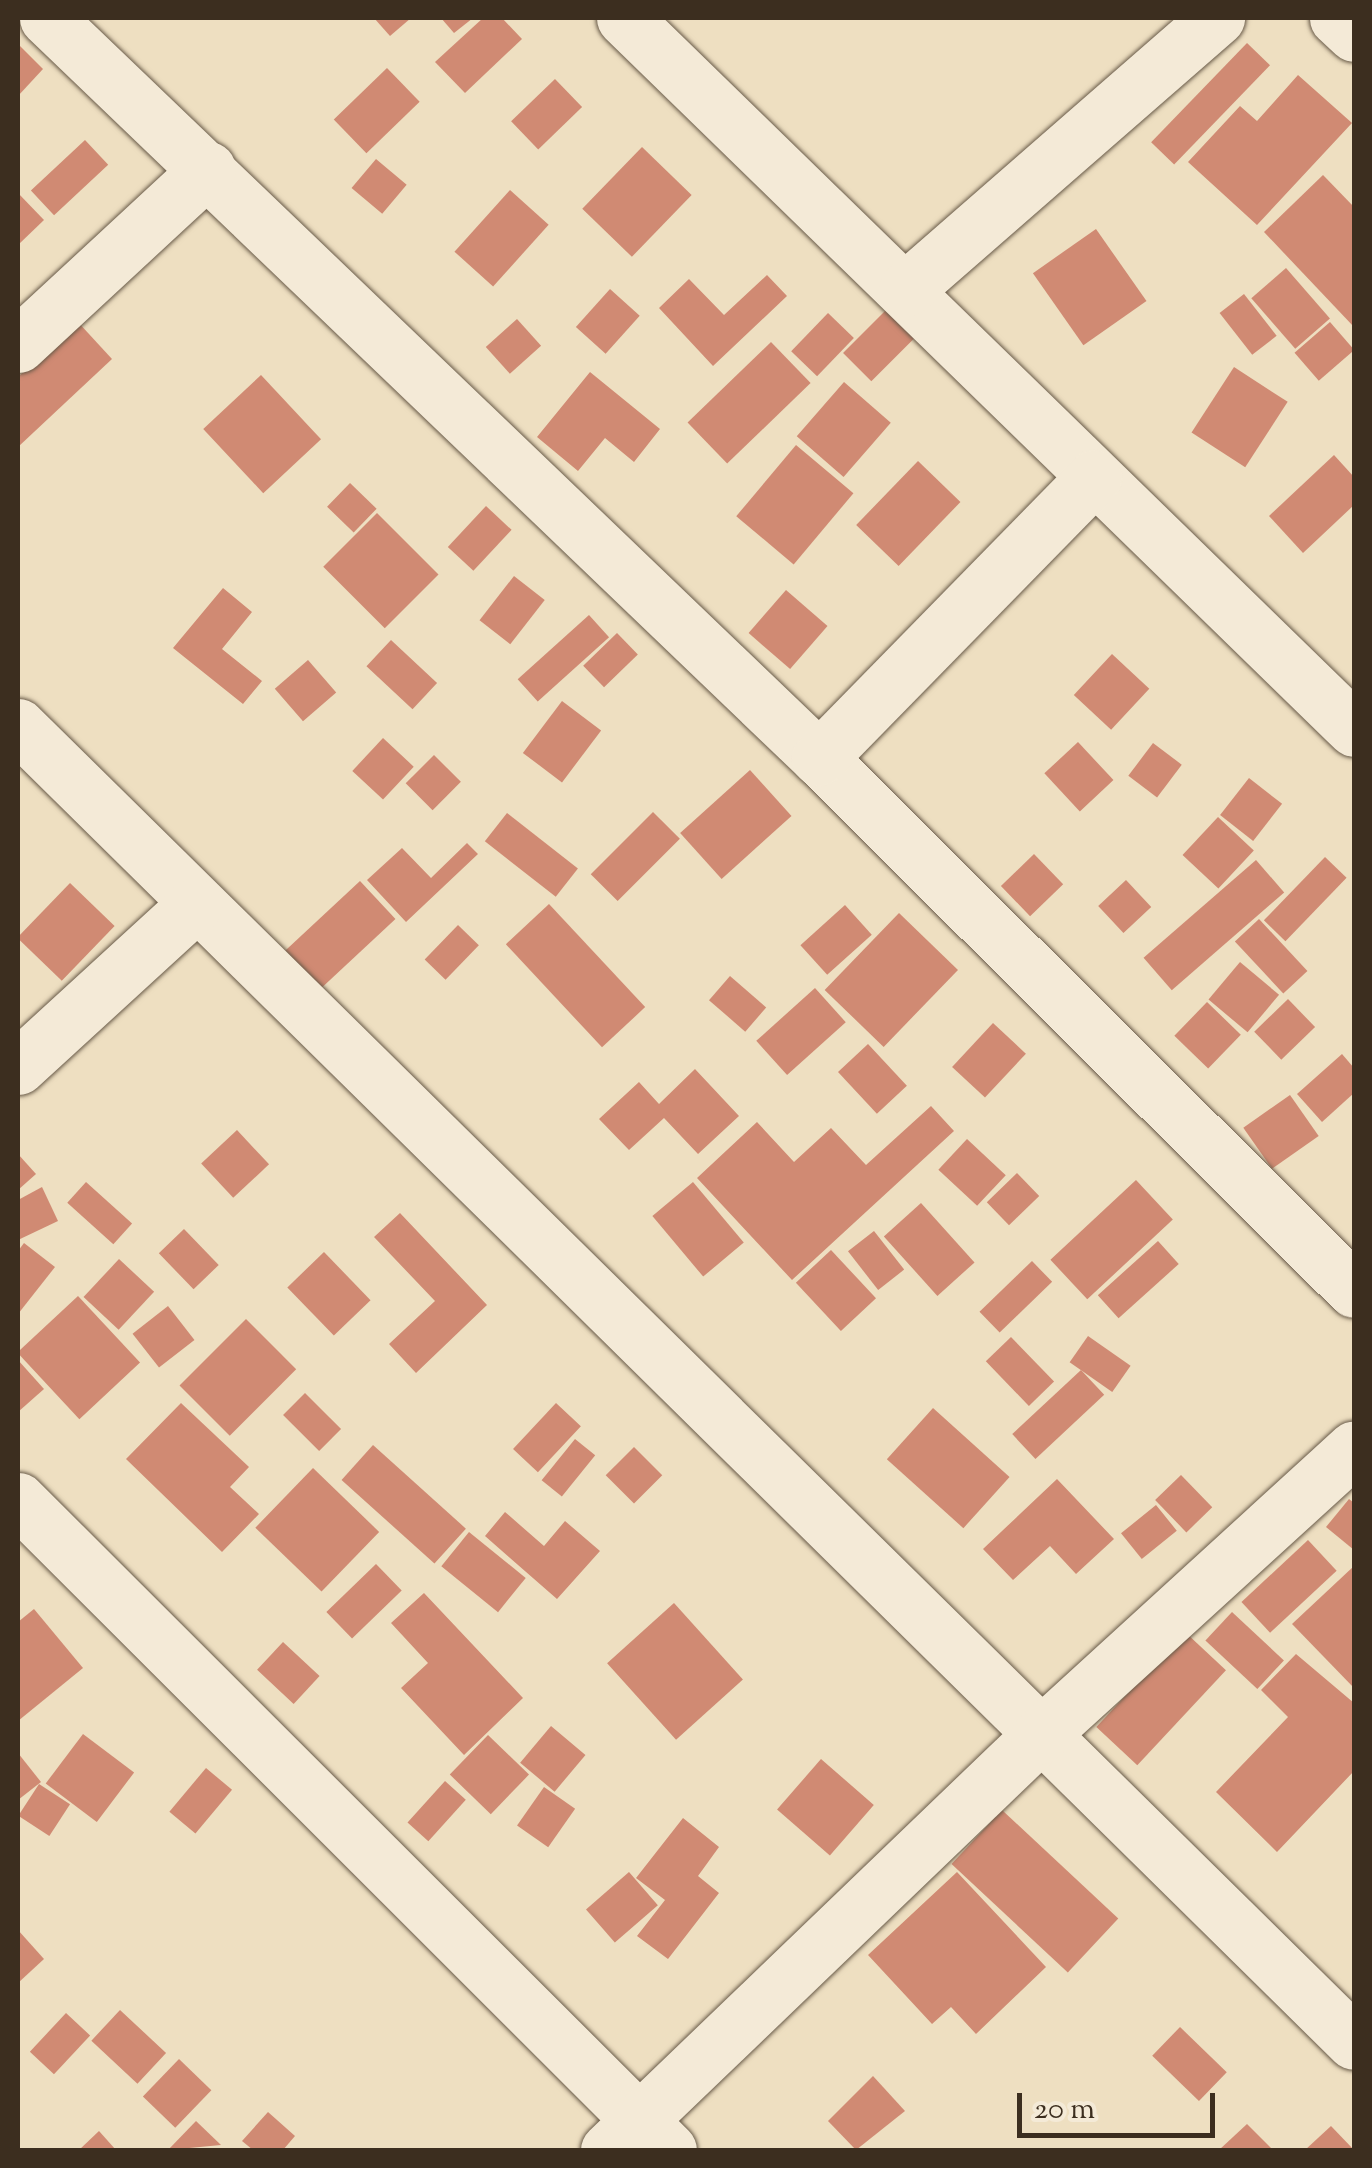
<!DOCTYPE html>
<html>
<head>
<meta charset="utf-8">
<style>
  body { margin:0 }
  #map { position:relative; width:1372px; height:2168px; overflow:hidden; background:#eedfc1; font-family:"Sorts Mill Goudy",serif }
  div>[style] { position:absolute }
  .building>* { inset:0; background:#d08a73; transform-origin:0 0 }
  .roads { filter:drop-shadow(0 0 2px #685a48) drop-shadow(0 0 2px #685a48) }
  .minor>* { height:55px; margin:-27.5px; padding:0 27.5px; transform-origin:27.5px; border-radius:27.5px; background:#f4ead7 }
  span { translate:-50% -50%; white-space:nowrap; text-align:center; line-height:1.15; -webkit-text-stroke:10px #f4ead7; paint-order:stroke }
  .frame { position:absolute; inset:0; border:20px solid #3c2e1f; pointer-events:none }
  .scale { position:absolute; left:1017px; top:2093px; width:198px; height:45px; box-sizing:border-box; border:5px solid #3c2e1f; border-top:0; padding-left:12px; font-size:30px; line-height:35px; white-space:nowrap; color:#3c2e1f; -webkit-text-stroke:8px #f4ead7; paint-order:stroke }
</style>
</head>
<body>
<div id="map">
  <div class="building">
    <div style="clip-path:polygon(374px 18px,411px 18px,390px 36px)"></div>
    <div style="clip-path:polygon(441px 18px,473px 18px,454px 33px)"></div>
    <div style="clip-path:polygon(483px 18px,502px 18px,522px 39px,465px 93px,435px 62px)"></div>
    <div style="left:1247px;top:43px;width:32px;height:138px;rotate:44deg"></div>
    <div style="clip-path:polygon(18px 44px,43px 69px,18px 96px)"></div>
    <div style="left:387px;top:68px;width:47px;height:74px;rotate:46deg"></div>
    <div style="clip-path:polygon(1298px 75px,1352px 123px,1257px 225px,1188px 162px,1240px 106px,1257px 121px)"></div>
    <div style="left:555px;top:79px;width:39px;height:61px;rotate:46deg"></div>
    <div style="left:85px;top:140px;width:34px;height:74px;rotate:47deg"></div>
    <div style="left:642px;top:147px;width:69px;height:86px;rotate:44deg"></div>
    <div style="left:376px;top:159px;width:40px;height:38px;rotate:40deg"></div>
    <div style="clip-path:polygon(1323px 175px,1354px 207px,1354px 327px,1264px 232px)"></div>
    <div style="left:510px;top:190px;width:52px;height:83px;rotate:42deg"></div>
    <div style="clip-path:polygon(18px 193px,44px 220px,18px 245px)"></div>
    <div style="left:1096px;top:229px;width:88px;height:77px;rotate:55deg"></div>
    <div style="left:1286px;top:268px;width:67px;height:46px;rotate:49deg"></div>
    <div style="clip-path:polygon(767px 275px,787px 296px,713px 366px,659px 308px,689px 279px,724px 315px)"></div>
    <div style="left:610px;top:289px;width:40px;height:51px;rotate:42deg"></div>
    <div style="left:1244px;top:294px;width:53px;height:31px;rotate:52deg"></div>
    <div style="left:889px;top:307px;width:40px;height:65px;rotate:45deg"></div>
    <div style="left:828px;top:313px;width:36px;height:53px;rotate:44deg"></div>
    <div style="left:517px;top:319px;width:36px;height:42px;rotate:48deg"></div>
    <div style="clip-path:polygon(77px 321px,112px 359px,18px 447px,18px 377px)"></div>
    <div style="left:1330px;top:322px;width:37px;height:47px;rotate:49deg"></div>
    <div style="left:771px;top:342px;width:57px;height:116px;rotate:46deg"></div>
    <div style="left:1234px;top:367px;width:64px;height:78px;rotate:33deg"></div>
    <div style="clip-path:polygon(590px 372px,660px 429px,634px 462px,605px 438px,578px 471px,537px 437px)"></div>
    <div style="left:261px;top:375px;width:88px;height:79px;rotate:47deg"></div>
    <div style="left:844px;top:382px;width:62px;height:72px;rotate:41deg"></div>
    <div style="left:796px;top:445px;width:75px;height:93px;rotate:40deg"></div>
    <div style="clip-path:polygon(1334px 455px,1354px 477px,1354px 505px,1303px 553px,1269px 516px)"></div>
    <div style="left:918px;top:461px;width:59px;height:89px;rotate:44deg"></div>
    <div style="left:350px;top:483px;width:37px;height:33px;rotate:44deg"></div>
    <div style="left:486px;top:506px;width:35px;height:56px;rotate:43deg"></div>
    <div style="left:377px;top:513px;width:87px;height:76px;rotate:45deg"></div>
    <div style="left:514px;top:576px;width:39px;height:56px;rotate:38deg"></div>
    <div style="clip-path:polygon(223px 588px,252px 612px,222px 649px,262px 681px,243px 704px,173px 648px)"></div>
    <div style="left:786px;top:590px;width:55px;height:57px;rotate:41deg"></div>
    <div style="left:589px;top:615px;width:30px;height:96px;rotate:48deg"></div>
    <div style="left:617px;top:633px;width:30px;height:47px;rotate:46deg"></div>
    <div style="left:391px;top:640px;width:63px;height:36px;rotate:43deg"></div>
    <div style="left:1112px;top:654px;width:51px;height:56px;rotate:43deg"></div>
    <div style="left:308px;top:660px;width:43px;height:44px;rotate:49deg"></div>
    <div style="left:562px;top:701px;width:49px;height:65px;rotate:37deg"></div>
    <div style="left:383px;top:738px;width:42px;height:45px;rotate:43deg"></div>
    <div style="left:1078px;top:742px;width:52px;height:46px;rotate:47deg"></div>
    <div style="left:1153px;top:743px;width:36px;height:41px;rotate:37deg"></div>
    <div style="left:434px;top:755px;width:38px;height:40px;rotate:45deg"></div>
    <div style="left:750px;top:770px;width:62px;height:94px;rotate:48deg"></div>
    <div style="left:1249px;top:778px;width:42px;height:47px;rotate:38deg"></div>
    <div style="left:653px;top:812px;width:38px;height:88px;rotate:45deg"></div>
    <div style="left:507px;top:813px;width:90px;height:36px;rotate:38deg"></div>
    <div style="left:1218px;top:817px;width:49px;height:52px;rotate:43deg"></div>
    <div style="clip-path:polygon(467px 843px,478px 854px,406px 922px,367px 880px,402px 848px,431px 878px)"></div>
    <div style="left:1034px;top:854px;width:42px;height:46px;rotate:46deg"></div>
    <div style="left:1325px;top:857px;width:30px;height:88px;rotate:44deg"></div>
    <div style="left:1256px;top:860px;width:43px;height:149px;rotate:49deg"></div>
    <div style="left:1126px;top:880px;width:37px;height:38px;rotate:47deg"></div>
    <div style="left:360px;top:881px;width:52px;height:102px;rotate:47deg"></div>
    <div style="left:70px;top:883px;width:62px;height:76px;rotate:44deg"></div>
    <div style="left:549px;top:904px;width:141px;height:59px;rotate:47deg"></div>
    <div style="left:845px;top:905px;width:40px;height:60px;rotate:48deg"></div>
    <div style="left:899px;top:913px;width:82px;height:107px;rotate:44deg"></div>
    <div style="left:1259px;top:919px;width:71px;height:33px;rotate:47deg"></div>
    <div style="left:458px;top:925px;width:29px;height:48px;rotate:44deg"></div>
    <div style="left:1240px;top:962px;width:51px;height:49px;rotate:40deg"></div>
    <div style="left:730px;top:976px;width:48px;height:32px;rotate:41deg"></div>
    <div style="left:815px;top:988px;width:46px;height:79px;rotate:48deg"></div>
    <div style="left:1288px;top:999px;width:39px;height:47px;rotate:46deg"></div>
    <div style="left:1207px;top:1002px;width:47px;height:47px;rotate:44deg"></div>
    <div style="left:993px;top:1023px;width:45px;height:60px;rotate:43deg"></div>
    <div style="left:868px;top:1044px;width:57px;height:41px;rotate:47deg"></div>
    <div style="clip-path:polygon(1342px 1054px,1354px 1068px,1354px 1093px,1322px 1122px,1297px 1094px)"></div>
    <div style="clip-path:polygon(695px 1069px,739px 1116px,698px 1154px,664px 1118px,629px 1150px,599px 1119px,639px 1082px,659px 1104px)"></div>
    <div style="left:1290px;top:1095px;width:50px;height:57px;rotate:55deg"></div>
    <div style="clip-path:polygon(931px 1106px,954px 1131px,792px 1280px,697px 1178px,757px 1122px,794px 1162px,831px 1128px,866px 1165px)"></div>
    <div style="left:237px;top:1130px;width:47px;height:49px;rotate:47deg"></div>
    <div style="left:967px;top:1139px;width:53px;height:42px;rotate:43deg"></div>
    <div style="clip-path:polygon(18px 1154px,36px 1174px,18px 1190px)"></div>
    <div style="left:1017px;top:1173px;width:32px;height:42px;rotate:46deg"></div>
    <div style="left:1136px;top:1180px;width:54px;height:117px;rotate:47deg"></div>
    <div style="left:86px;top:1182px;width:62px;height:28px;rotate:42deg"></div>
    <div style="left:693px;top:1182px;width:79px;height:53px;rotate:50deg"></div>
    <div style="clip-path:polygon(42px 1187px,58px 1221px,18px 1240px,18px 1200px)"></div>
    <div style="left:921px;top:1203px;width:80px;height:50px;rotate:48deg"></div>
    <div style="clip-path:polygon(400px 1213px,487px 1305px,416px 1373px,389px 1344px,435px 1301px,374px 1237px)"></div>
    <div style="left:184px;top:1229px;width:50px;height:35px;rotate:46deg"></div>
    <div style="left:874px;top:1231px;width:49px;height:33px;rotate:52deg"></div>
    <div style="left:1158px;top:1241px;width:31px;height:81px;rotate:48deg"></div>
    <div style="clip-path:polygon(24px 1243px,55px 1267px,18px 1314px,18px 1251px)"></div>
    <div style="left:831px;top:1250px;width:66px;height:48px;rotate:47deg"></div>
    <div style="left:324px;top:1252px;width:67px;height:51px;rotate:46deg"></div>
    <div style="left:119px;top:1259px;width:48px;height:52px;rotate:43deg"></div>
    <div style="left:1032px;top:1261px;width:29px;height:73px;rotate:46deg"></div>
    <div style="left:78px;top:1296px;width:91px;height:83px;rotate:47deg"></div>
    <div style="left:168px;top:1306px;width:43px;height:45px;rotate:52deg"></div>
    <div style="left:246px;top:1319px;width:71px;height:94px;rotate:45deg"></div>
    <div style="left:1088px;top:1336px;width:52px;height:32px;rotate:35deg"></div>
    <div style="left:1011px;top:1337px;width:62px;height:35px;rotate:46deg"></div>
    <div style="clip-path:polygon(18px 1360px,44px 1389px,18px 1412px)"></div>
    <div style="left:1081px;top:1370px;width:34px;height:94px;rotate:47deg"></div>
    <div style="left:305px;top:1393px;width:51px;height:31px;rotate:45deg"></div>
    <div style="clip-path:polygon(181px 1403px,249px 1467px,230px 1487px,259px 1514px,222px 1552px,126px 1459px)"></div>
    <div style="left:556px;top:1403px;width:34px;height:63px;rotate:43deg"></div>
    <div style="left:933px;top:1408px;width:103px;height:69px;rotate:42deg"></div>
    <div style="left:575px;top:1439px;width:26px;height:53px;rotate:39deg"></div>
    <div style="left:373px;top:1445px;width:125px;height:47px;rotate:42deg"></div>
    <div style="left:634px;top:1447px;width:40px;height:40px;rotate:45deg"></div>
    <div style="left:313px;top:1468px;width:92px;height:83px;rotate:44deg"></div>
    <div style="left:1181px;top:1475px;width:45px;height:36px;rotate:46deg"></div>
    <div style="clip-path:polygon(1057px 1479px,1114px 1539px,1076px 1574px,1050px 1546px,1013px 1580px,983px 1549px)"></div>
    <div style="clip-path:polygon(1349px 1499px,1354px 1503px,1354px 1550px,1326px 1527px)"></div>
    <div style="left:1156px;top:1505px;width:33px;height:45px;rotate:51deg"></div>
    <div style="clip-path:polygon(505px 1512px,544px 1546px,565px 1521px,600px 1551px,557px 1599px,485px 1536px)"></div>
    <div style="left:469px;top:1532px;width:73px;height:44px;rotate:39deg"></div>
    <div style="left:1308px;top:1540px;width:42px;height:91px;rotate:47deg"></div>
    <div style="left:376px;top:1564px;width:37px;height:69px;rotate:46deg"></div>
    <div style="clip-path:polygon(1354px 1566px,1354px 1688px,1292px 1624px)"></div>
    <div style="clip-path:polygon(424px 1593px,523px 1698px,464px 1755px,401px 1688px,428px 1663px,391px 1623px)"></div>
    <div style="left:674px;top:1603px;width:103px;height:90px;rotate:48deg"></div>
    <div style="clip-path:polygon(34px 1609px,83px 1668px,18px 1721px,18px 1622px)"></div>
    <div style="left:1232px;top:1612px;width:71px;height:39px;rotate:43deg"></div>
    <div style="left:1185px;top:1632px;width:56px;height:130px;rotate:43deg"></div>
    <div style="left:283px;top:1642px;width:50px;height:38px;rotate:43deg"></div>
    <div style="clip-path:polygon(1296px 1654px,1354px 1703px,1354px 1771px,1277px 1852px,1216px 1792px,1288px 1717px,1261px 1690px)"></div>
    <div style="left:551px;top:1726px;width:45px;height:48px;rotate:40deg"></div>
    <div style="left:83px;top:1734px;width:64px;height:62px;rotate:37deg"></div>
    <div style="left:488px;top:1735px;width:57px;height:55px;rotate:44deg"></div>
    <div style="clip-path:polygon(18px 1753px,41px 1782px,18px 1800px)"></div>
    <div style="left:821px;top:1759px;width:70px;height:67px;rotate:41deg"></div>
    <div style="left:206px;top:1768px;width:34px;height:57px;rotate:40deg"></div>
    <div style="left:445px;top:1781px;width:28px;height:56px;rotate:42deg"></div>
    <div style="left:39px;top:1784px;width:37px;height:38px;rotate:33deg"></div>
    <div style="left:544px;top:1787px;width:38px;height:47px;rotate:35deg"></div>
    <div style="left:1002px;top:1810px;width:159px;height:74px;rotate:43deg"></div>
    <div style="clip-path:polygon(683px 1818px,719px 1847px,698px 1876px,719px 1893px,668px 1959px,637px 1936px,665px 1900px,636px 1878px)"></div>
    <div style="left:629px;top:1872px;width:44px;height:57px;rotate:49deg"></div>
    <div style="clip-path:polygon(957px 1872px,1046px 1967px,976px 2034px,951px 2007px,932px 2024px,868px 1955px)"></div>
    <div style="clip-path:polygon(18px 1930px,44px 1959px,18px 1983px)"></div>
    <div style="left:120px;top:2010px;width:63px;height:42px;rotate:43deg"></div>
    <div style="left:66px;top:2013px;width:33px;height:53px;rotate:43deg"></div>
    <div style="left:1180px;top:2027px;width:65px;height:40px;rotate:44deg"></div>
    <div style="left:179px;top:2059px;width:45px;height:52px;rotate:44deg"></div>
    <div style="clip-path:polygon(873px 2076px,905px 2111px,856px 2150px,828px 2121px)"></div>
    <div style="clip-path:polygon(268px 2112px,295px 2136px,283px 2150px,253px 2150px,242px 2141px)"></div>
    <div style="clip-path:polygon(196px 2121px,221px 2145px,168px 2150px)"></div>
    <div style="clip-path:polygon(1247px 2124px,1273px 2150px,1219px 2150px)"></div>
    <div style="clip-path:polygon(1331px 2126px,1354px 2150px,1305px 2150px)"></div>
    <div style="clip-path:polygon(99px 2131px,116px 2150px,79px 2150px)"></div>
  </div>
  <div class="roads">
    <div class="minor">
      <div style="left:47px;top:18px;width:1069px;rotate:43.79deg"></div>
      <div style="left:819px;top:758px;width:754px;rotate:44.84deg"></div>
      <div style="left:624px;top:18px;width:1019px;rotate:44.24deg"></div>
      <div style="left:1337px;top:18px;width:23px;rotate:43deg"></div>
      <div style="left:906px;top:289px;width:413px;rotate:-41.1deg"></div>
      <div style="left:18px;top:345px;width:259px;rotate:-42.8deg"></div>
      <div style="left:18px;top:726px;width:1875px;rotate:44.57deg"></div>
      <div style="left:819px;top:758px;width:393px;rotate:-45.6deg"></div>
      <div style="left:18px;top:1067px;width:239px;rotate:-42.5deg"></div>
      <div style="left:18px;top:1500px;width:920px;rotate:44.96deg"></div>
      <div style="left:608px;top:2150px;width:596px;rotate:-43.84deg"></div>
      <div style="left:1038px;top:1737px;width:428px;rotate:-42.4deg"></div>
    </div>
  </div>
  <div class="frame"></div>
  <div class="scale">20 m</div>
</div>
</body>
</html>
